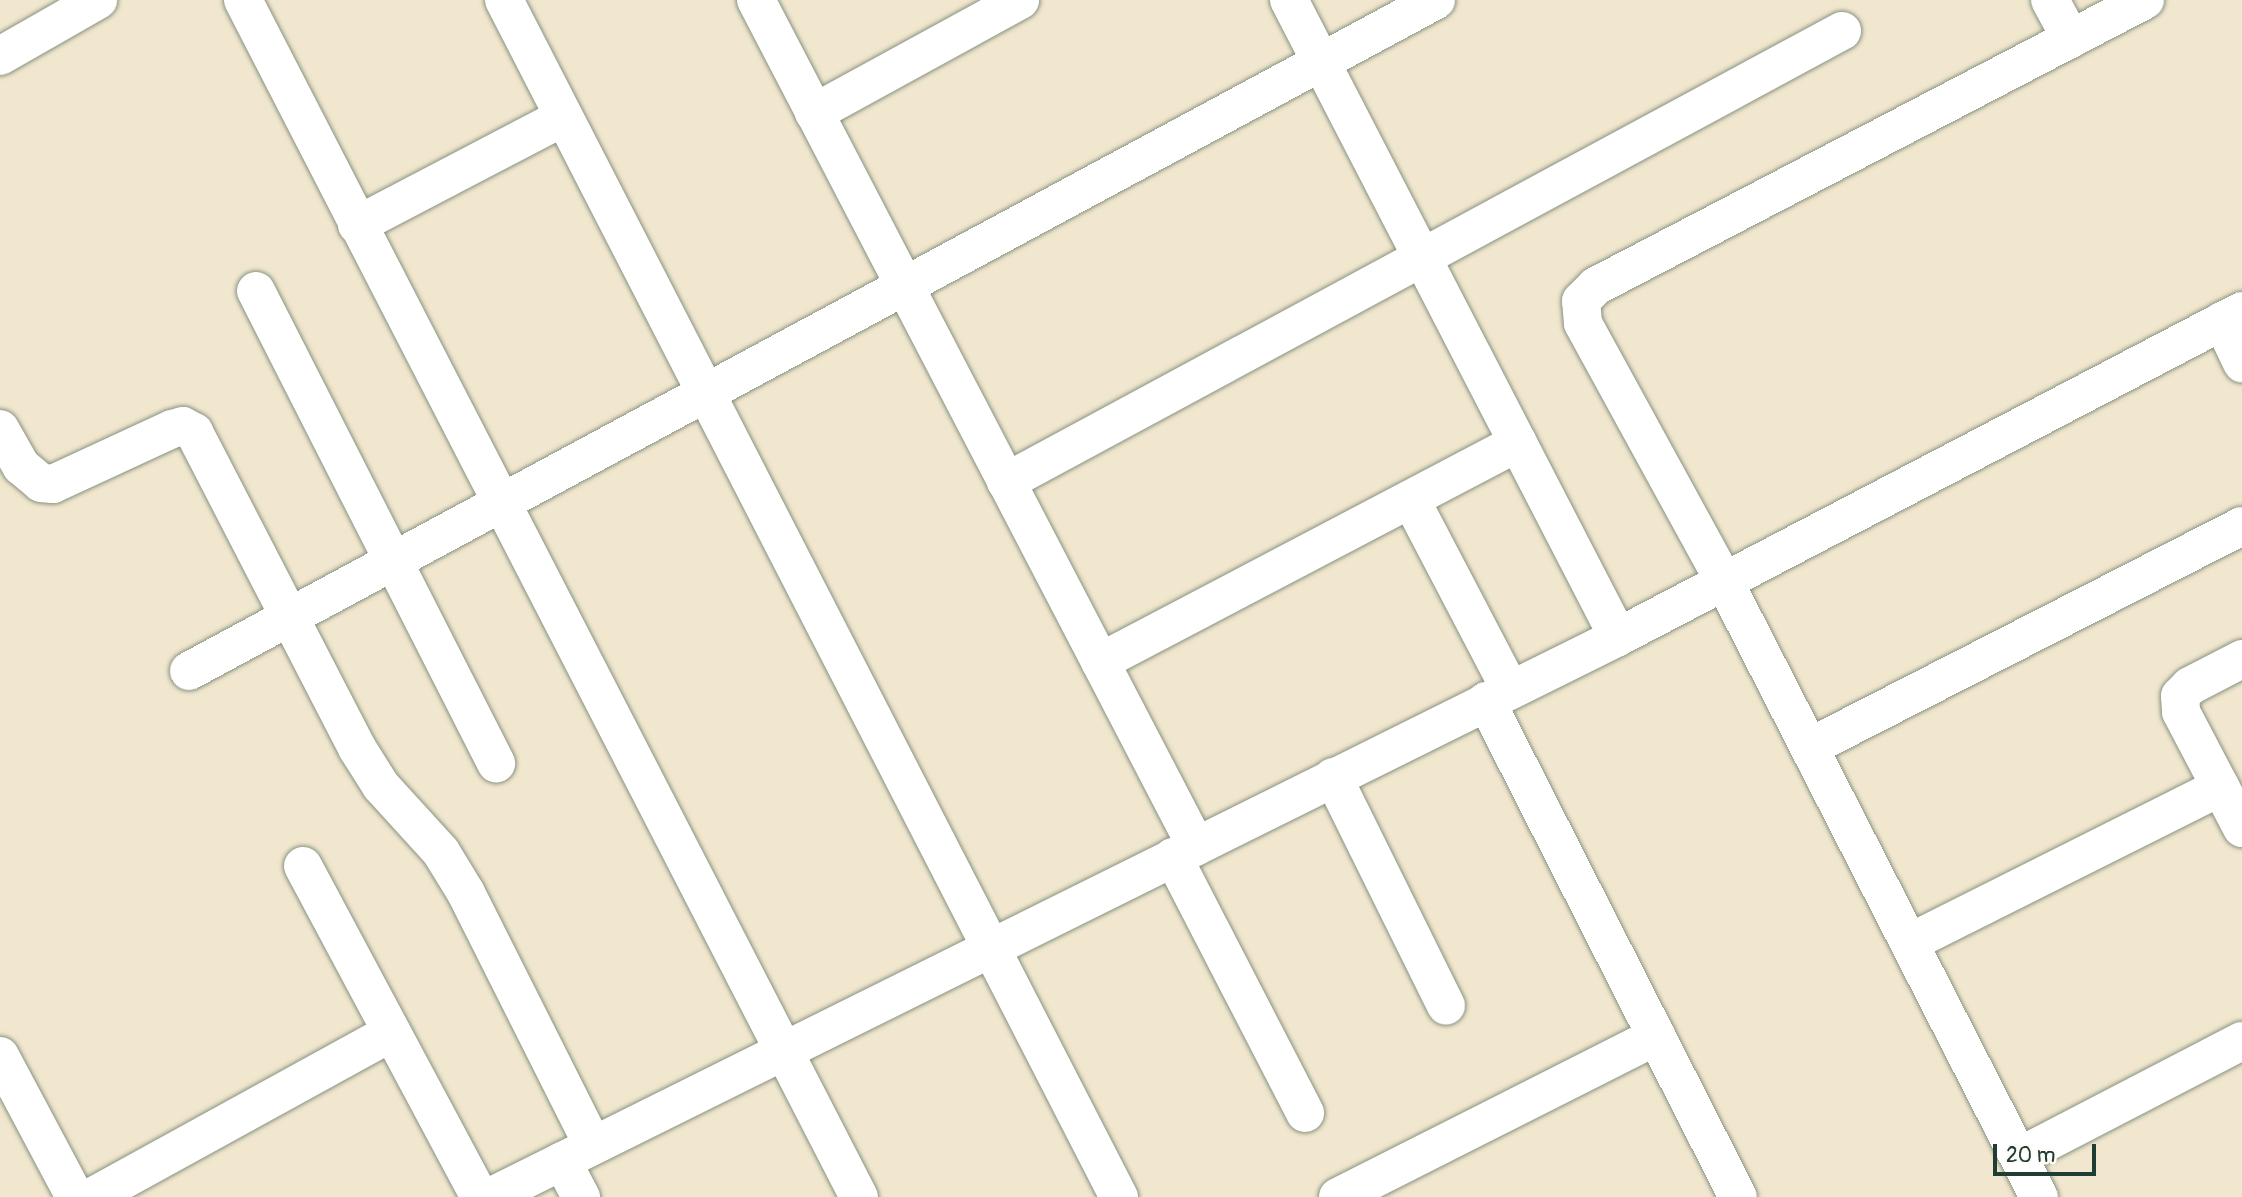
<!DOCTYPE html>
<html>
<head>
<meta charset="utf-8">
<style>
  body { margin:0 }
  #map { position:relative; width:2242px; height:1197px; overflow:hidden; background:#f1e7ce; font-family:Pangolin,sans-serif }
  div>[style] { position:absolute }
  .roads { filter:drop-shadow(0 0 2px #889281) drop-shadow(0 0 2px #889281) }
  .minor>* { height:38px; margin:-19px; padding:0 19px; transform-origin:19px; border-radius:19px; background:#fff }
  span { translate:-50% -50%; white-space:nowrap; text-align:center; line-height:1.15; -webkit-text-stroke:7px #fdfcf7; paint-order:stroke }
  .scale { position:absolute; left:1993px; top:1144px; width:103px; height:32px; box-sizing:border-box; border:4px solid #1f3d34; border-top:0; padding-left:9px; font-size:21px; line-height:24px; white-space:nowrap; color:#1f3d34; -webkit-text-stroke:5px #fdfcf7; paint-order:stroke }
</style>
</head>
<body>
<div id="map">
  <div class="roads">
    <div class="minor">
      <div style="left:243px;top:0;width:1346px;rotate:62.77deg"></div>
      <div style="left:504px;top:0;width:1346px;rotate:62.81deg"></div>
      <div style="left:756px;top:0;width:954px;rotate:62.52deg"></div>
      <div style="left:1289px;top:0;width:717px;rotate:62.68deg"></div>
      <div style="left:2050px;top:0;width:44px;rotate:61.7deg"></div>
      <div style="left:0;top:56px;width:113px;rotate:-29.7deg"></div>
      <div style="left:814px;top:113px;width:235px;rotate:-28.7deg"></div>
      <div style="left:357px;top:225px;width:233px;rotate:-27.6deg"></div>
      <div style="left:256px;top:291px;width:530px;rotate:63.05deg"></div>
      <div style="left:2222px;top:321px;width:47px;rotate:64.5deg"></div>
      <div style="left:0;top:429px;width:43px;rotate:60.4deg"></div>
      <div style="left:21px;top:466px;width:26px;rotate:40deg"></div>
      <div style="left:41px;top:483px;width:12px;rotate:5deg"></div>
      <div style="left:53px;top:484px;width:131px;rotate:-24.8deg"></div>
      <div style="left:172px;top:429px;width:11px;rotate:-15deg"></div>
      <div style="left:183px;top:426px;width:13px;rotate:29deg"></div>
      <div style="left:194px;top:432px;width:356px;rotate:62.7deg"></div>
      <div style="left:357px;top:748px;width:45px;rotate:57.7deg"></div>
      <div style="left:381px;top:786px;width:89px;rotate:47.7deg"></div>
      <div style="left:441px;top:852px;width:48px;rotate:58.6deg"></div>
      <div style="left:466px;top:893px;width:282px;rotate:63.3deg"></div>
      <div style="left:1006px;top:482px;width:950px;rotate:-28.35deg"></div>
      <div style="left:1411px;top:500px;width:213px;rotate:62.4deg"></div>
      <div style="left:2242px;top:659px;width:59px;rotate:152.6deg"></div>
      <div style="left:2190px;top:686px;width:14px;rotate:135deg"></div>
      <div style="left:2180px;top:696px;width:16px;rotate:86deg"></div>
      <div style="left:2181px;top:712px;width:131px;rotate:62.3deg"></div>
      <div style="left:1100px;top:662px;width:472px;rotate:-27.7deg"></div>
      <div style="left:189px;top:671px;width:1416px;rotate:-28.28deg"></div>
      <div style="left:1486px;top:701px;width:556px;rotate:63.07deg"></div>
      <div style="left:1810px;top:747px;width:485px;rotate:-27.1deg"></div>
      <div style="left:1333px;top:777px;width:255px;rotate:63.7deg"></div>
      <div style="left:1173px;top:857px;width:288px;rotate:62.7deg"></div>
      <div style="left:303px;top:866px;width:375px;rotate:61.9deg"></div>
      <div style="left:1911px;top:942px;width:346px;rotate:-26.6deg"></div>
      <div style="left:0;top:1056px;width:160px;rotate:62deg"></div>
      <div style="left:2020px;top:1156px;width:250px;rotate:-27.4deg"></div>
      <div style="left:562px;top:1161px;width:41px;rotate:62.2deg"></div>
      <div style="left:92px;top:1197px;width:342px;rotate:-28.8deg"></div>
      <div style="left:490px;top:1197px;width:1259px;rotate:-26.4deg"></div>
      <div style="left:1618px;top:637px;width:704px;rotate:-27.58deg"></div>
      <div style="left:1338px;top:1197px;width:357px;rotate:-26.8deg"></div>
      <div style="left:2039px;top:1197px;width:692px;rotate:-117.08deg"></div>
      <div style="left:1724px;top:581px;width:294px;rotate:-118.7deg"></div>
      <div style="left:1583px;top:323px;width:22px;rotate:-95deg"></div>
      <div style="left:1581px;top:301px;width:21px;rotate:-45deg"></div>
      <div style="left:1596px;top:286px;width:619px;rotate:-27.52deg"></div>
    </div>
  </div>
  <div class="scale">20 m</div>
</div>
</body>
</html>
